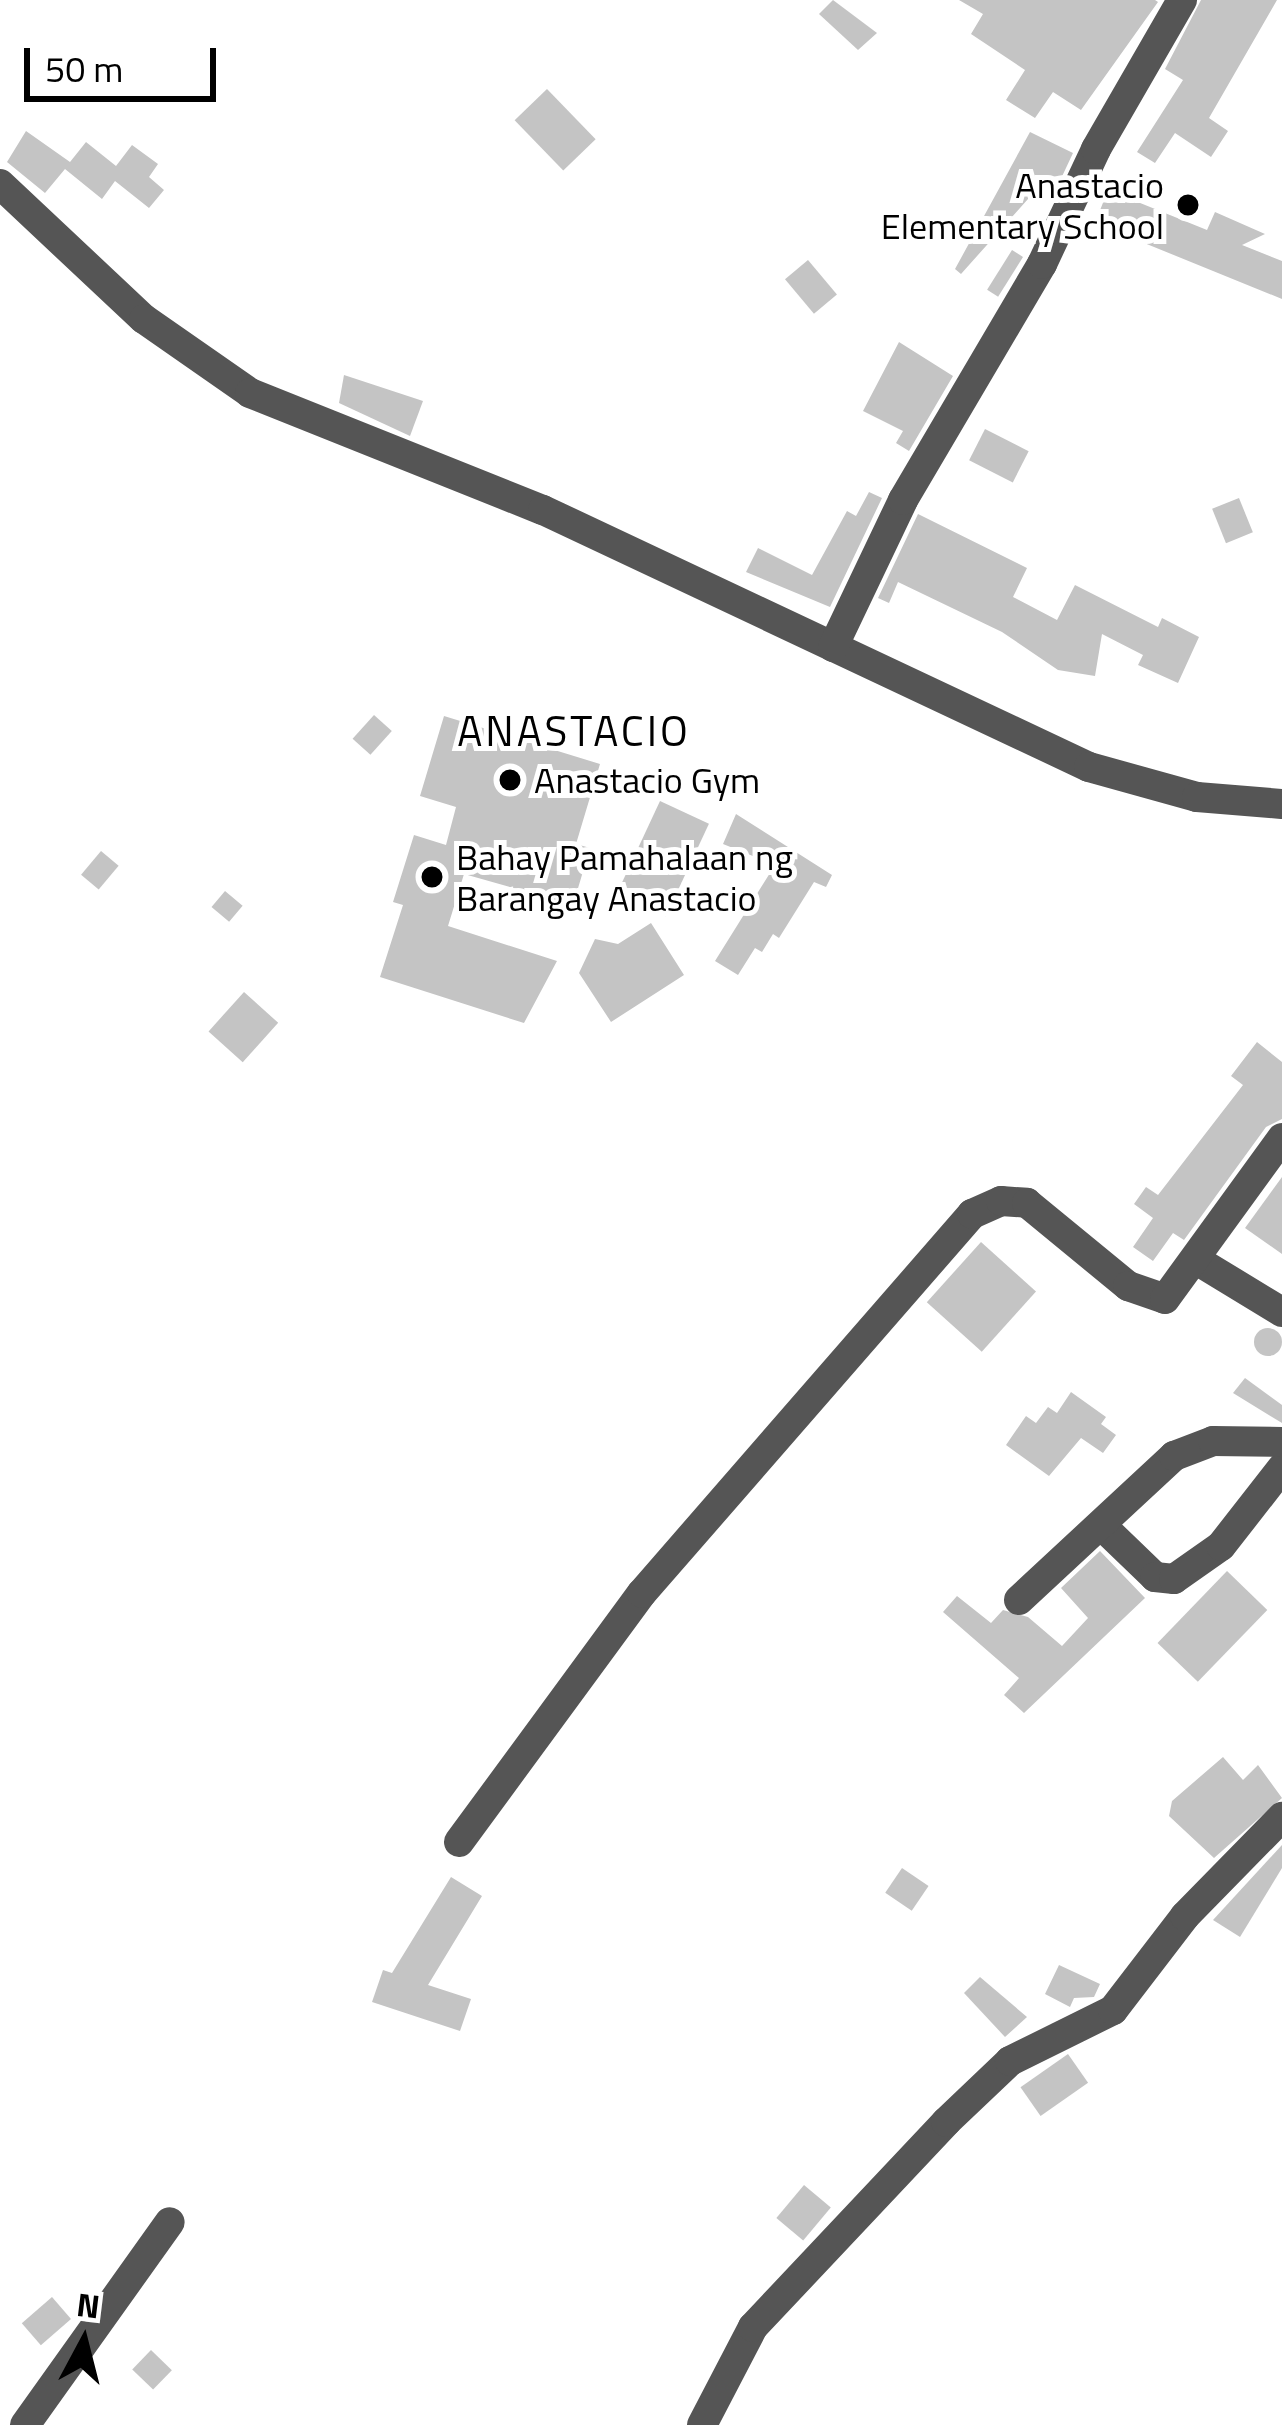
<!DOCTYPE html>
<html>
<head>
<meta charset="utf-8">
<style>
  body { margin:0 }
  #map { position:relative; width:1282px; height:2425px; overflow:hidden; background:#fff; font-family:"Titillium Web",sans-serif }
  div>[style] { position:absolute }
  .building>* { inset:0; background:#c4c4c4; transform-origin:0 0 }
  .round { border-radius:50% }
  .minor>* { height:30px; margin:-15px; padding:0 15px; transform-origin:15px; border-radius:15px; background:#555 }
  .dots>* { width:33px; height:33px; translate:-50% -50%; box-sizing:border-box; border:6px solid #fff; border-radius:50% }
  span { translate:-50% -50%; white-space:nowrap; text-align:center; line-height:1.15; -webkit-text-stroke:10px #fff; paint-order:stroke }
  .poi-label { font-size:36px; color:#000 }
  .right { translate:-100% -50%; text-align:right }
  .left { translate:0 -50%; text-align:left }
  .quarter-label { font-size:42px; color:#000; letter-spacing:3px }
  .north { position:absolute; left:24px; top:2281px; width:120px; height:120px; -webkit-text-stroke:9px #fff; paint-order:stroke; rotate:7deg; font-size:33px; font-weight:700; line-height:48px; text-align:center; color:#000 }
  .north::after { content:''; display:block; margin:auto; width:42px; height:54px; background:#000; clip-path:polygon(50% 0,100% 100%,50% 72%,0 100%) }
  .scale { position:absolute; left:24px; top:48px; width:192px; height:54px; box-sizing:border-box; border:6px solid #000; border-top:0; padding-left:15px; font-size:36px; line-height:42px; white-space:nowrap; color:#000; -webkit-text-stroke:9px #fff; paint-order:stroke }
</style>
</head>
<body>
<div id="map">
  <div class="building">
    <div style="clip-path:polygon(833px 0,877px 33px,858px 50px,819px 14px)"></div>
    <div style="clip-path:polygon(959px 0,1155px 0,1158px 2px,1081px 110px,1053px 92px,1035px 118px,1006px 100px,1025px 70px,971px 34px,983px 14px)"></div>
    <div style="clip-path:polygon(1201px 0,1277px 0,1209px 118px,1228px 131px,1211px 157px,1175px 133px,1155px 163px,1137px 152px,1183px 80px,1165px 69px)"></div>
    <div style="left:547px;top:89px;width:70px;height:45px;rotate:46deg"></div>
    <div style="clip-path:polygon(26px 131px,70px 162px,86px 142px,116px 166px,132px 145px,158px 164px,149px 177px,164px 190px,149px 208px,115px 181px,102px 199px,65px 169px,45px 193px,7px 162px)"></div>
    <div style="clip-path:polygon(1030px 132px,1073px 153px,1051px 200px,1036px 190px,961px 274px,955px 269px)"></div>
    <div style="clip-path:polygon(1108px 190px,1207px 230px,1215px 212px,1265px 234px,1242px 245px,1282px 261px,1282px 299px,1095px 223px)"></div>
    <div style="left:1012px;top:250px;width:13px;height:47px;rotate:32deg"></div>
    <div style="left:808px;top:260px;width:45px;height:30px;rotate:50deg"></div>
    <div style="clip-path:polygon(899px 342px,953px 376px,909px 451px,896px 443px,903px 431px,863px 411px)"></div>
    <div style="clip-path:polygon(344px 375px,423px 401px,410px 436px,339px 403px)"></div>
    <div style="left:985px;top:429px;width:49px;height:35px;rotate:27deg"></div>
    <div style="clip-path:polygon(869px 492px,882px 498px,830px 607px,746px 572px,758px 548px,812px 575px,847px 511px,856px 516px)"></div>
    <div style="left:1239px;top:498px;width:37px;height:29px;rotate:68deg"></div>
    <div style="clip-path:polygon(918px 514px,1027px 568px,1013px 597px,1057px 620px,1075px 585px,1158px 627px,1162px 618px,1199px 637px,1178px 683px,1138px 665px,1143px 655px,1102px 634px,1095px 676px,1058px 670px,1002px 632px,898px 582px,889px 603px,878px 598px)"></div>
    <div style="left:374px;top:715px;width:24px;height:32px;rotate:42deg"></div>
    <div style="clip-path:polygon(444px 716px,600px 764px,576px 844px,590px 848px,573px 905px,464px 874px,448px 926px,557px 961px,524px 1023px,380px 977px,403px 905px,393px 902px,414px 835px,446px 845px,456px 807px,420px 796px)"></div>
    <div style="left:660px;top:801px;width:54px;height:102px;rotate:25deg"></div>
    <div style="clip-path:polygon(736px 814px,832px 875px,826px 887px,814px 882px,779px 938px,773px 934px,762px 952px,755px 948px,738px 975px,715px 961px,775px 865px,723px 844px)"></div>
    <div style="left:101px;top:851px;width:23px;height:31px;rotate:40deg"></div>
    <div style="left:225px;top:891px;width:23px;height:21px;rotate:40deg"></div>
    <div style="clip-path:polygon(651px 923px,684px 975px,611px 1022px,579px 973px,595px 939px,618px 944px)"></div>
    <div style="left:244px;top:992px;width:46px;height:53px;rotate:42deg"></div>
    <div style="clip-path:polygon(1257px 1042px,1282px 1062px,1282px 1119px,1266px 1127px,1184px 1240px,1173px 1233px,1153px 1261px,1133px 1247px,1153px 1218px,1134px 1204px,1146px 1187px,1158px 1195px,1243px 1085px,1231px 1076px)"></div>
    <div style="clip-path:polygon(1282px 1177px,1282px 1254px,1245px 1228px)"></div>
    <div style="left:981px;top:1242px;width:74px;height:81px;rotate:42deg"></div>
    <div class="round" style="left:1254px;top:1328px;width:28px;height:28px"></div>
    <div style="clip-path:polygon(1245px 1378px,1282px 1405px,1282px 1423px,1233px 1393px)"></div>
    <div style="clip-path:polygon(1071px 1392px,1106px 1417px,1101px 1424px,1116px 1435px,1103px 1453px,1081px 1438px,1049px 1476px,1006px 1445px,1026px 1416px,1036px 1423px,1048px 1407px,1057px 1413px)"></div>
    <div style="clip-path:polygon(1100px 1551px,1145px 1598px,1024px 1713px,1004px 1695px,1019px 1678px,943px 1612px,957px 1596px,991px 1623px,1003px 1610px,1028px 1617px,1062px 1646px,1088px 1618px,1061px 1588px)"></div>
    <div style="left:1227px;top:1571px;width:56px;height:100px;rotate:44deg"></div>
    <div style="clip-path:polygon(1223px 1757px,1243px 1780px,1258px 1765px,1282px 1798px,1214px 1858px,1169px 1816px,1172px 1801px)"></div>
    <div style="clip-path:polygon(1282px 1845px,1282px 1868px,1240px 1937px,1213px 1920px)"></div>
    <div style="left:902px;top:1868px;width:32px;height:30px;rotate:34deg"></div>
    <div style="clip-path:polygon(451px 1877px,482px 1896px,428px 1985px,471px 1999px,460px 2031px,372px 2002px,383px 1970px,392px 1973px)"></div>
    <div style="clip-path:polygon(1059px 1965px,1100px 1984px,1094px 1997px,1074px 1998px,1070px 2007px,1045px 1994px)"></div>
    <div style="clip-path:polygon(980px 1977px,1027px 2017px,1005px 2037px,964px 1993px)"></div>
    <div style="left:1068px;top:2054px;width:35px;height:58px;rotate:55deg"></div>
    <div style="left:804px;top:2185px;width:35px;height:43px;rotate:40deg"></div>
    <div style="left:52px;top:2297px;width:29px;height:40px;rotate:49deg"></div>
    <div style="left:151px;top:2350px;width:29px;height:27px;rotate:44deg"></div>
  </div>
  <div class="minor">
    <div style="left:0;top:184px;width:197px;rotate:43.2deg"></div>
    <div style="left:144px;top:319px;width:129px;rotate:34.9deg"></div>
    <div style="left:250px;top:393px;width:315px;rotate:21.8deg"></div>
    <div style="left:543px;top:510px;width:603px;rotate:25.21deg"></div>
    <div style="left:1089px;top:767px;width:112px;rotate:15.5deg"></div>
    <div style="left:1197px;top:797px;width:85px;rotate:4.7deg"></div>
    <div style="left:833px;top:647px;width:163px;rotate:-64.5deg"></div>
    <div style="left:903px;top:500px;width:274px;rotate:-59.5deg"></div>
    <div style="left:1042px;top:264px;width:127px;rotate:-64.8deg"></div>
    <div style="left:1096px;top:149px;width:172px;rotate:-60deg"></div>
    <div style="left:1198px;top:1261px;width:98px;rotate:31.3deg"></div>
    <div style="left:1101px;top:1525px;width:75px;rotate:43.9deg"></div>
    <div style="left:1155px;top:1577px;width:19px;rotate:6deg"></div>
    <div style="left:1174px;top:1579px;width:57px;rotate:-35.1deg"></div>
    <div style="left:1221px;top:1546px;width:99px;rotate:-52deg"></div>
    <div style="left:1019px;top:1600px;width:212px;rotate:-42.9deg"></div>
    <div style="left:1174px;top:1456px;width:42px;rotate:-21deg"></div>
    <div style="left:1213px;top:1441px;width:69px;rotate:0.8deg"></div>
    <div style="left:459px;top:1842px;width:309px;rotate:-53.7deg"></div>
    <div style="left:642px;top:1593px;width:503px;rotate:-48.95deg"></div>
    <div style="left:972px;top:1214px;width:32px;rotate:-24deg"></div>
    <div style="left:1001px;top:1201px;width:26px;rotate:4deg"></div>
    <div style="left:1027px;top:1203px;width:131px;rotate:39.4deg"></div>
    <div style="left:1128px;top:1286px;width:39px;rotate:19deg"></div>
    <div style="left:1165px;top:1299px;width:199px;rotate:-54deg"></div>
    <div style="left:25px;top:2425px;width:249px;rotate:-54.5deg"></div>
    <div style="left:702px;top:2425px;width:110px;rotate:-62.5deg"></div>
    <div style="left:753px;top:2327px;width:282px;rotate:-46.7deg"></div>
    <div style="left:946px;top:2122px;width:88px;rotate:-43.6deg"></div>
    <div style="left:1010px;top:2061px;width:115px;rotate:-26.3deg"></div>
    <div style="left:1113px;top:2010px;width:118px;rotate:-52.5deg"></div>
    <div style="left:1185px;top:1916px;width:139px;rotate:-45.6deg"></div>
  </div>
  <div class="dots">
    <div style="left:1188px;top:205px;background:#000"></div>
    <div style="left:510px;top:780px;background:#000"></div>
    <div style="left:432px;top:877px;background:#000"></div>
  </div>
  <div class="poi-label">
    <span class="right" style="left:1164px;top:205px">Anastacio<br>Elementary School</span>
    <span class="left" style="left:534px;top:780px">Anastacio Gym</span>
    <span class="left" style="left:456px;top:877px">Bahay Pamahalaan ng<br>Barangay Anastacio</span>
  </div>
  <div class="quarter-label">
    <span style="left:574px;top:730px">ANASTACIO</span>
  </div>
  <div class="north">N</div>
  <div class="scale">50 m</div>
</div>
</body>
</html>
